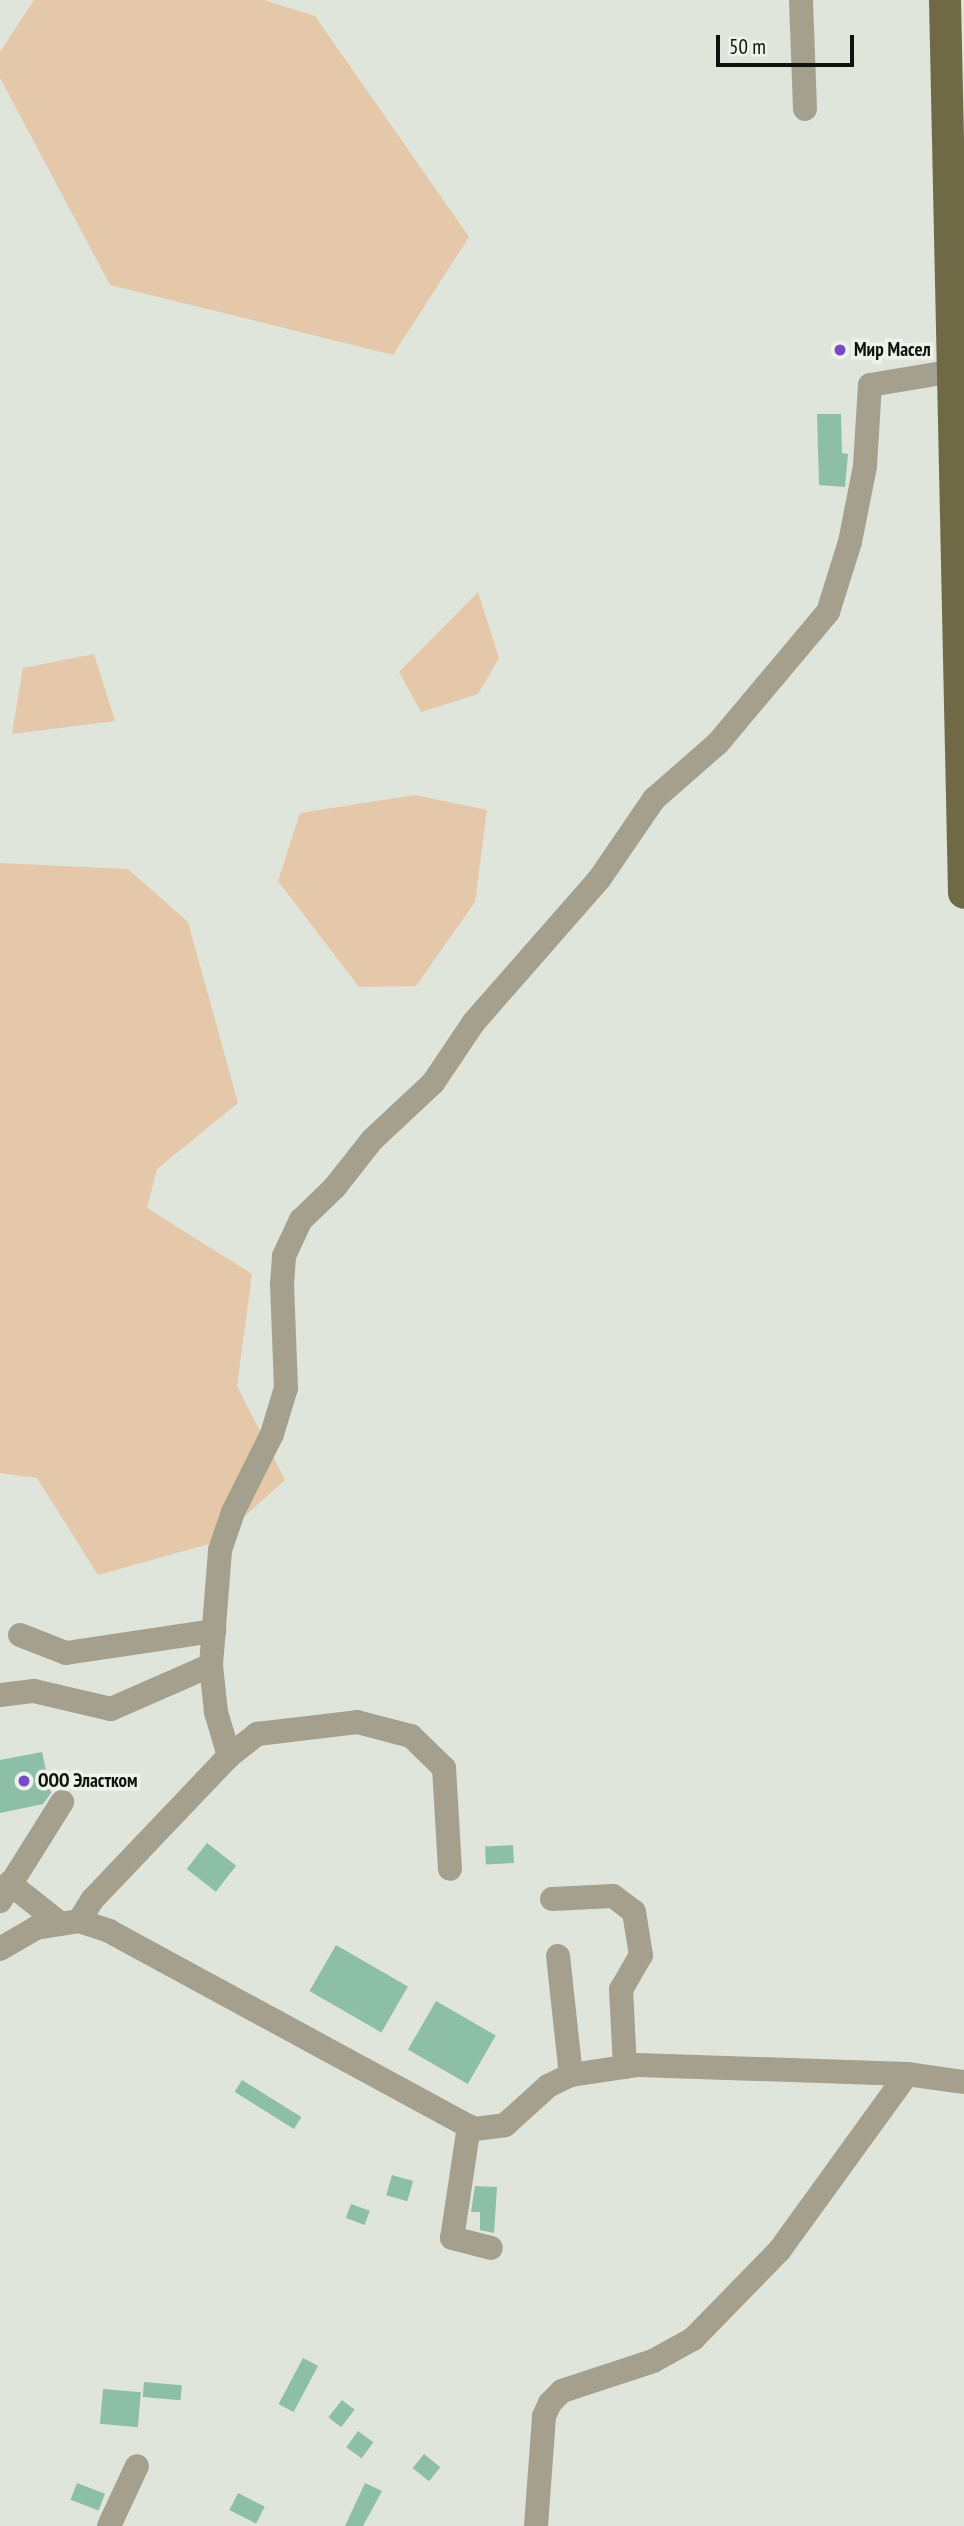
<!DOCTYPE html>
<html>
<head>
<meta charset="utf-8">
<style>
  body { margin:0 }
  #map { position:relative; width:964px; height:2526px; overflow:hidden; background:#e0e5db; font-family:"PT Sans Narrow",sans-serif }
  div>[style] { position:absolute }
  .green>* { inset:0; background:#e5c8aa }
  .building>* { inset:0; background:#8dbea7; transform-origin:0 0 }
  .minor>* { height:24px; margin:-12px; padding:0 12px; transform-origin:12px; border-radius:12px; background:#a4a08d }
  .major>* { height:32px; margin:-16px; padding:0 16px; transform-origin:16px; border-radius:16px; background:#6f6946 }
  .dots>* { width:19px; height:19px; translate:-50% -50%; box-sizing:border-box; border:4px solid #edf3e9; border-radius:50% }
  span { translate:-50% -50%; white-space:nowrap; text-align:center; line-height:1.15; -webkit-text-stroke:7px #edf3e9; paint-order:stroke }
  .poi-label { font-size:19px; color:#10120e; font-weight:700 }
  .left { translate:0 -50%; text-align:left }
  .scale { position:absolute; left:716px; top:35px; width:138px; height:32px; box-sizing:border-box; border:4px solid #10120e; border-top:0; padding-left:9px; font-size:21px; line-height:24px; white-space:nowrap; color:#10120e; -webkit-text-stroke:5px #edf3e9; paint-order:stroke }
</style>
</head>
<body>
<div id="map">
  <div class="green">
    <div style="clip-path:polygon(34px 0,264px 0,315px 16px,469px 237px,393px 355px,110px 285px,0 78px,0 52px)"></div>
    <div style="clip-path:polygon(478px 592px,499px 658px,478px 694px,421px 712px,399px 672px)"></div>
    <div style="clip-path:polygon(94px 654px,115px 721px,12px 734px,23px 668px)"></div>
    <div style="clip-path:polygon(415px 795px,487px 810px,475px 902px,416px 986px,359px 987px,278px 881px,300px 813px)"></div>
    <div style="clip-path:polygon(0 863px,128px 869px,188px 922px,238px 1103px,157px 1169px,147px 1208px,252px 1274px,237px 1386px,285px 1480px,216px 1542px,98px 1575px,37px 1478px,0 1473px)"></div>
  </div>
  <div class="building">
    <div style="clip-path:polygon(817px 414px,841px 414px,842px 453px,848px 454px,845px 487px,819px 485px)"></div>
    <div style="clip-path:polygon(42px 1752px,51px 1793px,43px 1804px,0 1813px,0 1760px)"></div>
    <div style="left:207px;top:1843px;width:37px;height:33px;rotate:38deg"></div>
    <div style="left:513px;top:1845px;width:18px;height:28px;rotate:87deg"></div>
    <div style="left:336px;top:1945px;width:83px;height:53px;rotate:30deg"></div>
    <div style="left:436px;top:2001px;width:69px;height:56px;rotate:30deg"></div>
    <div style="left:242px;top:2080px;width:70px;height:14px;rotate:32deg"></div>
    <div style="left:392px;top:2175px;width:22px;height:21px;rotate:16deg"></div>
    <div style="clip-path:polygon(475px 2186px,497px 2187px,494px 2233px,480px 2230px,480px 2212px,471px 2212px)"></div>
    <div style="left:351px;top:2204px;width:20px;height:15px;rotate:20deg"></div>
    <div style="left:303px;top:2358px;width:17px;height:52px;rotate:28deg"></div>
    <div style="left:144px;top:2382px;width:38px;height:15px;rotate:5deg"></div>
    <div style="left:103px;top:2389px;width:38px;height:35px;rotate:5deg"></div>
    <div style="left:342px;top:2400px;width:16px;height:22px;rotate:38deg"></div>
    <div style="left:358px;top:2431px;width:19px;height:20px;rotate:36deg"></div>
    <div style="left:424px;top:2454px;width:21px;height:18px;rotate:39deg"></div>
    <div style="left:77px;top:2483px;width:30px;height:18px;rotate:21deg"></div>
    <div style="clip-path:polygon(365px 2483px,382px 2491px,363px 2526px,345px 2526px)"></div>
    <div style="left:238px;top:2493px;width:30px;height:19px;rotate:27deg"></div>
  </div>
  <div class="minor">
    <div style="left:801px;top:0;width:109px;rotate:87.9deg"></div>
    <div style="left:20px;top:1635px;width:49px;rotate:21.4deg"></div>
    <div style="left:66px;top:1653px;width:150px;rotate:-8.5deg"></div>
    <div style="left:0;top:1695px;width:34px;rotate:-7deg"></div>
    <div style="left:34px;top:1691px;width:79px;rotate:13.2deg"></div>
    <div style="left:111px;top:1709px;width:109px;rotate:-23.7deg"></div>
    <div style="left:229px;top:1756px;width:46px;rotate:-106.5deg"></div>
    <div style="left:216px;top:1712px;width:47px;rotate:-96.1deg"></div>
    <div style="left:211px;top:1665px;width:115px;rotate:-85.5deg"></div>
    <div style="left:220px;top:1550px;width:40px;rotate:-71.1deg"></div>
    <div style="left:233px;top:1512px;width:87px;rotate:-63.4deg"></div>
    <div style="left:272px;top:1434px;width:48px;rotate:-73.1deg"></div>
    <div style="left:286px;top:1388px;width:103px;rotate:-92.2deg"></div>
    <div style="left:282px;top:1285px;width:29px;rotate:-86deg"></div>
    <div style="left:284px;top:1256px;width:40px;rotate:-65deg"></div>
    <div style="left:301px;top:1220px;width:47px;rotate:-44.1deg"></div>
    <div style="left:335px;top:1187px;width:60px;rotate:-51.8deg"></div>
    <div style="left:372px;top:1140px;width:83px;rotate:-43.1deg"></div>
    <div style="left:433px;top:1083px;width:73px;rotate:-56.1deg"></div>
    <div style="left:474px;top:1022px;width:191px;rotate:-48.8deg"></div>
    <div style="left:600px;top:878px;width:96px;rotate:-55.6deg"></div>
    <div style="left:654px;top:799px;width:85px;rotate:-41.2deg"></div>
    <div style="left:718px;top:743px;width:171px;rotate:-50deg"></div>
    <div style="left:828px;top:612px;width:73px;rotate:-72.6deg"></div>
    <div style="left:850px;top:542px;width:77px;rotate:-78.8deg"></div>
    <div style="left:865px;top:466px;width:81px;rotate:-86.5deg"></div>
    <div style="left:870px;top:385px;width:85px;rotate:-9.5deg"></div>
    <div style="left:9px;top:1883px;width:66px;rotate:38.3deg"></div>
    <div style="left:552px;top:1899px;width:61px;rotate:-2.8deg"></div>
    <div style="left:613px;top:1896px;width:26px;rotate:37deg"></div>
    <div style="left:634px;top:1912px;width:44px;rotate:80.8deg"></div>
    <div style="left:641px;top:1955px;width:39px;rotate:120deg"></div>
    <div style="left:621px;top:1989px;width:78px;rotate:87.1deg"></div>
    <div style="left:0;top:1901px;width:117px;rotate:-57.9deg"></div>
    <div style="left:79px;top:1921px;width:25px;rotate:-58deg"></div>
    <div style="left:92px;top:1900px;width:199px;rotate:-46.4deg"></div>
    <div style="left:229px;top:1756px;width:36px;rotate:-38deg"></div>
    <div style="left:257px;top:1734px;width:101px;rotate:-6.8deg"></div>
    <div style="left:357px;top:1722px;width:56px;rotate:14.5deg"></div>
    <div style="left:411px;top:1736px;width:46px;rotate:44.1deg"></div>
    <div style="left:444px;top:1768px;width:101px;rotate:86.6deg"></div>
    <div style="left:0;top:1949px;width:42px;rotate:-30.3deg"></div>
    <div style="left:36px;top:1928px;width:44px;rotate:-9.2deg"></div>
    <div style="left:79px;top:1921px;width:32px;rotate:18deg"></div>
    <div style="left:109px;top:1931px;width:415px;rotate:28.5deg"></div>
    <div style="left:474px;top:2129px;width:31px;rotate:-7deg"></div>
    <div style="left:505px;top:2125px;width:58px;rotate:-42.2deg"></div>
    <div style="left:548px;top:2086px;width:25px;rotate:-26deg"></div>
    <div style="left:571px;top:2075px;width:68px;rotate:-8.5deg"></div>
    <div style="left:638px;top:2065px;width:269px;rotate:1.9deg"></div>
    <div style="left:907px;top:2074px;width:58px;rotate:8deg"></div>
    <div style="left:558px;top:1956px;width:120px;rotate:83.8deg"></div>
    <div style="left:469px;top:2126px;width:113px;rotate:98.6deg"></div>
    <div style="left:452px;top:2238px;width:40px;rotate:14.4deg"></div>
    <div style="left:109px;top:2526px;width:66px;rotate:-65deg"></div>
    <div style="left:536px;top:2526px;width:110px;rotate:-85.8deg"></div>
    <div style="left:544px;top:2416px;width:14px;rotate:-65deg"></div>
    <div style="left:550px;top:2403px;width:17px;rotate:-45deg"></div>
    <div style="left:562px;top:2391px;width:96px;rotate:-18.2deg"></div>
    <div style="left:653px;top:2361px;width:46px;rotate:-28.8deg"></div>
    <div style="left:693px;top:2339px;width:123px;rotate:-45.7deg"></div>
    <div style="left:779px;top:2251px;width:218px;rotate:-54.1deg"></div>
  </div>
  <div class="major">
    <div style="left:945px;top:0;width:893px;rotate:88.78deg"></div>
  </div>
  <div class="dots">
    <div style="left:840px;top:350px;background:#764cc5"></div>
    <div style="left:24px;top:1781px;background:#764cc5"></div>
  </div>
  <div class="poi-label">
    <span class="left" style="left:854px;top:350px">Мир Масел</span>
    <span class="left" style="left:38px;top:1781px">ООО Эластком</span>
  </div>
  <div class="scale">50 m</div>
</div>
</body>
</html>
